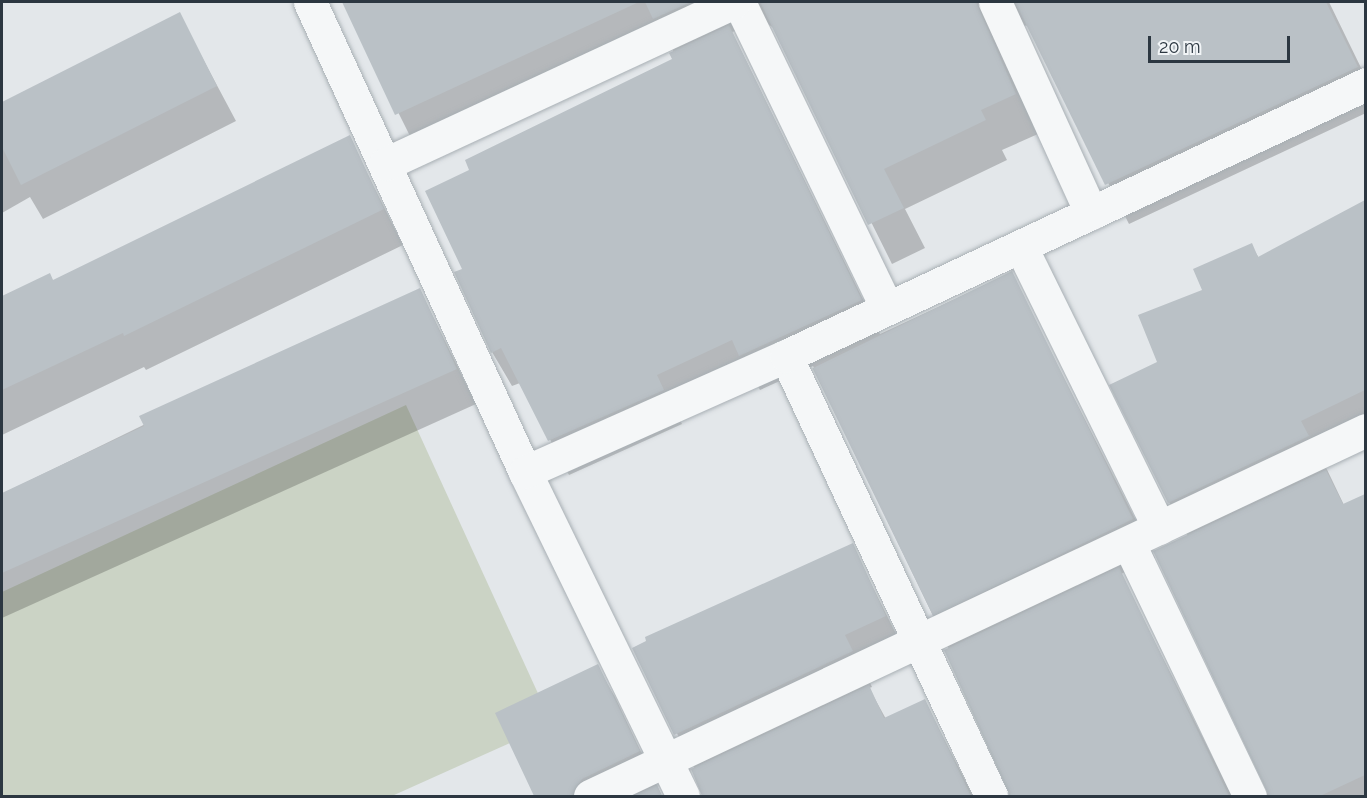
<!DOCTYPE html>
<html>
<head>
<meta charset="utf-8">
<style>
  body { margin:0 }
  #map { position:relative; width:1367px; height:798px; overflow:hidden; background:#e3e7ea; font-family:Raleway,sans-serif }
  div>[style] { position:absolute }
  .green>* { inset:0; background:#cbd3c5 }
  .shadow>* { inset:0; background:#0003 }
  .building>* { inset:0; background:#bac1c6; transform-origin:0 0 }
  .roads { filter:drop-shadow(0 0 2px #a8afb4) drop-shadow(0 0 2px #a8afb4) }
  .minor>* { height:33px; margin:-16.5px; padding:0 16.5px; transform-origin:16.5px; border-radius:16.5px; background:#f5f7f8 }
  span { translate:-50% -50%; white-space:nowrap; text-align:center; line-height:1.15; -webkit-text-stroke:5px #f2f5f7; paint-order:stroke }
  .frame { position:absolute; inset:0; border:3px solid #2c3741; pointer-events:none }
  .scale { position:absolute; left:1148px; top:36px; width:142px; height:27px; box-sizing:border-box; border:3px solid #2c3741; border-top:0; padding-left:8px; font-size:18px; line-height:21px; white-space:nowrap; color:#2c3741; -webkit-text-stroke:4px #f2f5f7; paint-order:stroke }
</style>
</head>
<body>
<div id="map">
  <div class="green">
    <div style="clip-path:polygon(406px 405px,552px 724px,392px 796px,2px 796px,2px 592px)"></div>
  </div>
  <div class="shadow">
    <div style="clip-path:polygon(343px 2px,1329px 2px,1366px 78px,1366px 113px,1129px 224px,1029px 26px,1011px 24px,1038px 134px,1002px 150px,1007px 160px,905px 209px,925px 248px,892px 264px,775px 29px,765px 22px,732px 32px,880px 334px,1011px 273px,1155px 558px,1121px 574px,1232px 796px,1009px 796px,1010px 788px,949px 649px,813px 366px,760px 390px,751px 374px,675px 410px,682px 424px,569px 475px,520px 383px,512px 386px,492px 352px,464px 269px,471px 170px,674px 60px,674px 52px,666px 39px,419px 154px)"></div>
    <div style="clip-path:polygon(179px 14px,236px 121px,43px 219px,30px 197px,2px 213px,2px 104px)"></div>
    <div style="clip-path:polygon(349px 137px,403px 245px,146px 370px,144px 367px,2px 435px,2px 298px,50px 275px,53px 281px)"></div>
    <div style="clip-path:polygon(1366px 201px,1366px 436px,1321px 457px,1344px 505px,1366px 496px,1366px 796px,1267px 796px,1268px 788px,1188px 536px,1169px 502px,1159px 363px,1204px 290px,1251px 245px,1259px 258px)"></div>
    <div style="clip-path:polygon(420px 290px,476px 404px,2px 618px,2px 494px)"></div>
    <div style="clip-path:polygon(852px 545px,905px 652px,864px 670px,872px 687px,869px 688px,886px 719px,925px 701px,973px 796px,703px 796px,695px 769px,634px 648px)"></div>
    <div style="clip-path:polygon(597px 666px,615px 697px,662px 796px,535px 796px,497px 714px)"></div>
  </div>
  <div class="building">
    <div style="clip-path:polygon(342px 2px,639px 2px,395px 115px)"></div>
    <div style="clip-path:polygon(645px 2px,691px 2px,653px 19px)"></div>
    <div style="clip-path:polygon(760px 2px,976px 2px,1016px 94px,981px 110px,986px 120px,884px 169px,904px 208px,868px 225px)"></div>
    <div style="clip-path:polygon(1015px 2px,1326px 2px,1358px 67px,1105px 185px)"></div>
    <div style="clip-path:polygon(180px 12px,217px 86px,21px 185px,2px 147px,2px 102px)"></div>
    <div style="clip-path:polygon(729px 25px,862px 300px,739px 356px,732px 340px,657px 375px,664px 390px,548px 441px,501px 348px,491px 353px,454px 272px,462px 269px,425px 191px,469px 170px,465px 160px,672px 59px,669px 53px)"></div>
    <div style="clip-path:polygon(350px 135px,384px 209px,124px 336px,123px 333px,2px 390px,2px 296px,50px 273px,53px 280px)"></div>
    <div style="clip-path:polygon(1365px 200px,1365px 390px,1301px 421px,1309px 436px,1168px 503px,1109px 385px,1157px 362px,1138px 315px,1202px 290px,1193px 269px,1252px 243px,1258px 257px)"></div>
    <div style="left:1012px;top:271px;width:276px;height:222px;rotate:64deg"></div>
    <div style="clip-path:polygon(420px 288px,457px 369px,2px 573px,2px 493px,144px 426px,139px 416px)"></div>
    <div style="clip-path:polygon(1326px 470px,1343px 504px,1365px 494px,1365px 775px,1320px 796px,1269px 796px,1153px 551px)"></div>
    <div style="clip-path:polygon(853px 543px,886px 616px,845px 635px,853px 651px,674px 735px,632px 648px,646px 641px,645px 637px)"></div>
    <div style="clip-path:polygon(1119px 567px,1229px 796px,1010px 796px,944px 650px)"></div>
    <div style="clip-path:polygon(598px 664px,640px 751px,582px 779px,572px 796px,534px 796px,495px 713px)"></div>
    <div style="clip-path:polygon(869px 685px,884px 718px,925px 699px,971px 796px,702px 796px,691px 769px)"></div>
    <div style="clip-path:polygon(657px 785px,662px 796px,633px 796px)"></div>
  </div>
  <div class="roads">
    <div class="minor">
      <div style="left:310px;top:2px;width:517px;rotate:65.42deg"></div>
      <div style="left:525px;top:472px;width:360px;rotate:64deg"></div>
      <div style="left:739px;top:2px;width:340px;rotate:64.2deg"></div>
      <div style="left:995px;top:2px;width:232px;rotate:65.5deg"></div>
      <div style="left:385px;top:164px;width:385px;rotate:-24.9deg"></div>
      <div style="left:1021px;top:247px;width:313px;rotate:63.8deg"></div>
      <div style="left:786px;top:356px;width:485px;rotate:65deg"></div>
      <div style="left:525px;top:472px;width:286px;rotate:-24deg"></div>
      <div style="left:786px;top:356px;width:641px;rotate:-25.12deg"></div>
      <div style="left:1129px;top:544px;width:280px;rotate:64.4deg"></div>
      <div style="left:590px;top:796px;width:858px;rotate:-25.25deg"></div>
    </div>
  </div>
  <div class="frame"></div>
  <div class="scale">20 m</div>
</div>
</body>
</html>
